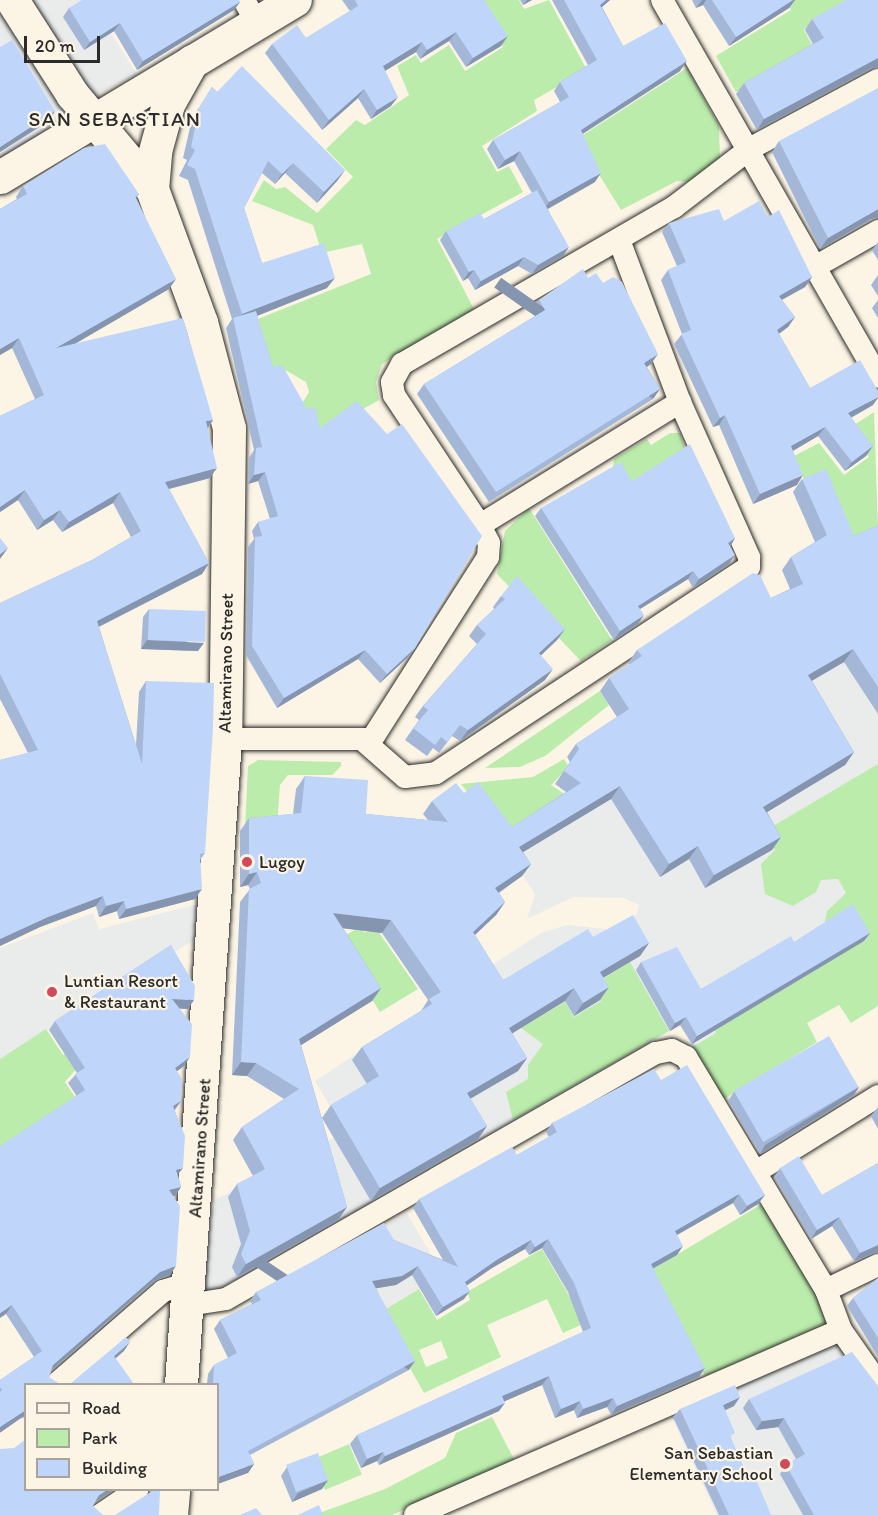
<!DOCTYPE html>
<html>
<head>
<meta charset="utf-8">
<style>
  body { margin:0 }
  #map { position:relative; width:878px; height:1515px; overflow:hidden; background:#fcf5e5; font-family:Itim,sans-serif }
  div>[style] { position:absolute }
  .built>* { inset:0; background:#eaebeb; transform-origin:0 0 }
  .green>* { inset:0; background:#bbecab; transform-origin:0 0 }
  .roads { filter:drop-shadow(0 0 2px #2b2b2b) drop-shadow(0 0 2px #2b2b2b) }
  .street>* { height:22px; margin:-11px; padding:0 11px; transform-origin:11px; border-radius:11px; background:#fcf5e5 }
  .secondary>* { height:33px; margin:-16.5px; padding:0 16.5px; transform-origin:16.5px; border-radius:16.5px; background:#fcf5e5 }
  .wall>* { inset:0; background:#a4b7d7 }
  .shaded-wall>* { inset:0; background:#8695af; transform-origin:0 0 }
  .building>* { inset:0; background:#bfd5fa; transform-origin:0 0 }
  .dots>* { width:16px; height:16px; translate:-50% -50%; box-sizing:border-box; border:3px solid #fcf5e5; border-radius:50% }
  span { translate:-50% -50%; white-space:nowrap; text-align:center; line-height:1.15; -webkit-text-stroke:4.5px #fcf5e5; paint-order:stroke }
  .street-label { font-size:18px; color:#2b2b2b }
  .poi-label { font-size:18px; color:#2b2b2b }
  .left { translate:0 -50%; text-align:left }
  .right { translate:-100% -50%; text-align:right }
  .quarter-label { font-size:21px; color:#2b2b2b; letter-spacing:1.5px }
  .legend { position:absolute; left:24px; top:1383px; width:195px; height:108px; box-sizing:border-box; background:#fcf5e5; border:2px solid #a8a49b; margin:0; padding:8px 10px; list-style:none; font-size:18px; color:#2b2b2b }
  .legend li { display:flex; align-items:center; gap:12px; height:30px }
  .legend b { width:30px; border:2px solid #a8a49b }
  .scale { position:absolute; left:24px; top:36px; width:76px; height:27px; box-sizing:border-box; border:3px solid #2b2b2b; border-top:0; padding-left:8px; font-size:18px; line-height:21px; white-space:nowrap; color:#2b2b2b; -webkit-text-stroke:4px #fcf5e5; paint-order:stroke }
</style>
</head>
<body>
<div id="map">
  <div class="built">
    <div style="clip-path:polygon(28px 0,90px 0,137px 74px,93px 97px)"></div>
    <div style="clip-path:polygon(0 3px,69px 116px,0 158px)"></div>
    <div style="clip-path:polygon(878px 596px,878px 933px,714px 1028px,717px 1033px,693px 1047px,680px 1025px,236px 1286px,204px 1292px,213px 1201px,345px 1132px,315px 1081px,541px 933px,567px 925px,614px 930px,636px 915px,639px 905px,624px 898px,573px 897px,527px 919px,535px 895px,502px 840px)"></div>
    <div style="clip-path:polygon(198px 904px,202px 935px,0 1059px,0 948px,93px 913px,99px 929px)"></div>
    <div style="left:407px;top:1213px;width:72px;height:84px;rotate:60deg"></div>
    <div style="clip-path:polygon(839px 1342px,878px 1405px,878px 1515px,717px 1515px,669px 1412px)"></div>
  </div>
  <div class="green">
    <div style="clip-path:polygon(476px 0,519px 0,524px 9px,549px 0,587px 70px,534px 100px,537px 111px,482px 146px,497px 172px,509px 166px,523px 192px,437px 239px,474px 309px,382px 364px,376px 382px,379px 400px,316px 435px,301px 405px,309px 392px,306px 382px,287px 371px,274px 372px,253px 321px,371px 274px,362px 244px,322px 253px,313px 225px,252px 201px,264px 180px,276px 189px,285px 187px,317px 213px,353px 177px,326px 149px,356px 120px,365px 125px,409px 95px,397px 66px,416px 55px,421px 63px,449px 45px,465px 71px,503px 47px)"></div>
    <div style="clip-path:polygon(786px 0,852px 0,804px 30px,814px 48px,736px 92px,716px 56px,791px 10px)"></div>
    <div style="clip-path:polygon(687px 68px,719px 126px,720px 160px,689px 182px,677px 181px,621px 210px,577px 139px)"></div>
    <div style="clip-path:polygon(874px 412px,878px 529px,851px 542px,805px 482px,794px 456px,819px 443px,844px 475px,869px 457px,848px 429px)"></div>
    <div style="clip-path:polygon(670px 433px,680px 433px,685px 449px,626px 488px,613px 467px,614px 459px,647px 439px,651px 445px)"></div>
    <div style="clip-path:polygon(529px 508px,612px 640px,581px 661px,497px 574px,505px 531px)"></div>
    <div style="clip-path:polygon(600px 691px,609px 705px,545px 756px,520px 767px,485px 768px)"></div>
    <div style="clip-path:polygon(564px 759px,569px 767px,551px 785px,569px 797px,503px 838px,461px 784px,533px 777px)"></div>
    <div style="clip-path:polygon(258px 760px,341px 762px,341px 766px,332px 775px,288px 775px,280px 785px,277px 827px,245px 827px,248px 766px)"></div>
    <div style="clip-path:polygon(878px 764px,878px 1006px,851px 1023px,839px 1005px,807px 1023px,817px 1042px,721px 1101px,691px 1048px,716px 1033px,714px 1028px,866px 940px,849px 909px,824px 925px,827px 911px,846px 893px,838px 879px,821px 880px,816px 892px,793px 906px,765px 894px,761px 864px,775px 850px,763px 832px)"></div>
    <div style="clip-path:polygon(364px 925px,363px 932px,378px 931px,418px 989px,380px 1012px,343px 954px,309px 955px)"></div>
    <div style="clip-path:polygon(630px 962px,669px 1031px,513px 1120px,506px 1092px,528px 1079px,528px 1065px,543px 1044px,521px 1028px,565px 1002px,574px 1017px,601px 1001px,592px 986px)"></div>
    <div style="clip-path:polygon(46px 1029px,63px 1055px,86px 1040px,93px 1050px,65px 1082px,75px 1097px,0 1150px,0 1059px)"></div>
    <div style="clip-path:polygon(762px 1204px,831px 1316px,827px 1326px,705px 1376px,646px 1273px)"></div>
    <div style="clip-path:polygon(evenodd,542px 1249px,585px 1323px,563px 1333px,547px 1299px,487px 1325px,501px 1357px,424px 1393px,379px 1313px,419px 1289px,437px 1320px,470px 1300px,467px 1292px,542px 1249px,441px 1341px,448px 1358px,426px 1367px,419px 1350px,441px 1341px)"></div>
    <div style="clip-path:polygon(492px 1417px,515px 1461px,392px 1515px,314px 1515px,385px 1489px,445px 1458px,456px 1433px)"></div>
    <div style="left:349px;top:1444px;width:33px;height:40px;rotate:67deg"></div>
  </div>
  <div class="roads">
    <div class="street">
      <div style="left:244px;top:0;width:26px;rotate:61deg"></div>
      <div style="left:662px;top:0;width:434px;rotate:60.2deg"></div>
      <div style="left:813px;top:268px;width:75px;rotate:-29.6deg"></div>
      <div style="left:480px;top:525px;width:235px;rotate:-31.6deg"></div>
      <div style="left:225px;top:739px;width:147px"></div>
      <div style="left:372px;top:739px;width:216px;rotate:-57.5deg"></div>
      <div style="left:488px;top:557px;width:14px;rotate:-86deg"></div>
      <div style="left:489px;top:543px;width:20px;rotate:-117deg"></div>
      <div style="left:480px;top:525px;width:156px;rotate:-123.5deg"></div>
      <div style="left:394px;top:395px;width:13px;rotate:-99deg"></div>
      <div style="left:392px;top:382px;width:21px;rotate:-61deg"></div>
      <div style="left:402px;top:364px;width:314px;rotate:-30deg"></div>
      <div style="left:674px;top:207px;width:97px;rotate:-37.5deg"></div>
      <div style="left:751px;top:148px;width:144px;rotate:-28.2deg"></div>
      <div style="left:365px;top:742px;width:53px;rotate:41.2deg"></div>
      <div style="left:405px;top:777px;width:31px;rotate:-7deg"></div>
      <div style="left:436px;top:773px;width:375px;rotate:-33.4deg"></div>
      <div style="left:749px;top:567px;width:10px;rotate:-90deg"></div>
      <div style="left:749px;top:557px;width:170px;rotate:-114deg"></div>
      <div style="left:680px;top:402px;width:173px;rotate:-110.6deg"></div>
      <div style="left:754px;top:1173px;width:146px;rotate:-31.8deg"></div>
      <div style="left:826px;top:1290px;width:58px;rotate:-25.7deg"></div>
      <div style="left:188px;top:1305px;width:38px;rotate:-9deg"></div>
      <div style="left:226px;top:1299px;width:495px;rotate:-29.8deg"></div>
      <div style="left:656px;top:1053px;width:16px;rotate:-11deg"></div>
      <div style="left:672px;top:1050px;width:16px;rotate:27deg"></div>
      <div style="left:686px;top:1057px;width:272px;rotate:59deg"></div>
      <div style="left:826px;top:1290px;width:43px;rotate:69.4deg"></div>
      <div style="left:841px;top:1330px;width:65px;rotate:55.1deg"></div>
      <div style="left:56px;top:1384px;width:142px;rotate:-41deg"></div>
      <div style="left:163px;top:1291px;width:27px;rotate:-17deg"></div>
      <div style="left:0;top:1446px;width:32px;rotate:-35deg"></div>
      <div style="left:100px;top:1515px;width:45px;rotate:-34deg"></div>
      <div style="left:415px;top:1515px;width:464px;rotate:-23.5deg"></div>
    </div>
    <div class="secondary">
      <div style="left:12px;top:0;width:112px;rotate:57.4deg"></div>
      <div style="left:72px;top:94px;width:124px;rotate:49.9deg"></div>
      <div style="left:152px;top:189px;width:142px;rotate:69.8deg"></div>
      <div style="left:201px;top:322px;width:110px;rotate:75.2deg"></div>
      <div style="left:229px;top:428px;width:311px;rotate:90.7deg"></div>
      <div style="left:225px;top:739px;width:646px;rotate:93.9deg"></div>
      <div style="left:0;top:177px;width:344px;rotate:-31deg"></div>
      <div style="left:152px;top:189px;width:38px;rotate:-85deg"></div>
      <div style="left:155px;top:151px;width:49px;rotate:-74.5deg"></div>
      <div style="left:168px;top:104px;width:49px;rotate:-60.8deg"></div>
      <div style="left:171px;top:1515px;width:25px;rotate:-85deg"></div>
    </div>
  </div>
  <div class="wall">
    <div style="clip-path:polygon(342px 0,484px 0,501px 46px,466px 67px,449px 41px,420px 59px,416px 52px,385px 70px,391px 106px,371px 119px,358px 98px,322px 130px,265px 53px,272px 44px,306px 38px,350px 11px)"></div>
    <div style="clip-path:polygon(520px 0,532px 0,523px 5px)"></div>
    <div style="clip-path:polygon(552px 0,610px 0,602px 7px,623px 46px,680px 71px,583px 134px,595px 182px,548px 209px,563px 256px,532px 274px,518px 266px,475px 290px,468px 278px,463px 281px,440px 240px,446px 231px,484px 219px,532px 193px,514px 161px,498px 169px,487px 149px,493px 140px,560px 102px,554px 91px,560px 82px,588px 65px)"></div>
    <div style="clip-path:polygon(692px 0,795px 0,789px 8px,729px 46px,703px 5px,696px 8px)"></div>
    <div style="clip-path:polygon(878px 0,878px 68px,872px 68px,757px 130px,736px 94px,744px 83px,813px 44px,805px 30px,812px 19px)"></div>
    <div style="clip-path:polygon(240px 2px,234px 10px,137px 70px,114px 31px,84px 50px,63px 17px,69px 8px)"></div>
    <div style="clip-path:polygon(212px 87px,217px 92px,345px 170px,337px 181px,317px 203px,285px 173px,275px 184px,262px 173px,244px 208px,262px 263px,327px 288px,257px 316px,273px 367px,307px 409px,320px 428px,415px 648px,408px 657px,380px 683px,358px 659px,277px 708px,246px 655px,248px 547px,254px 539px,252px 531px,258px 522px,270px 519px,258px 481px,248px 484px,249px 458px,254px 450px,226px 328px,232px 319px,188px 180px,179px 176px,187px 160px,183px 158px,192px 119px)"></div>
    <div style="clip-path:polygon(779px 141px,871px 219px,820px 249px,772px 152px)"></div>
    <div style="clip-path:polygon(23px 186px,139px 194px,136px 198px,169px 289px,74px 344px,213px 420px,208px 428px,210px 478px,169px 489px,209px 563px,202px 574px,99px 627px,136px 745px,139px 692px,146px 681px,205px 853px,200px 860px,195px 899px,119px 919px,117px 911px,99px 917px,96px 906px,40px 927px,0 946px,0 760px,28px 753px,0 699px,0 603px,92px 560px,131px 537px,113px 503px,62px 532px,53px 520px,37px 530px,18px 500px,0 512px,0 416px,35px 399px,12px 348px,0 355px,0 209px,17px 199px,16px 197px)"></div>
    <div style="clip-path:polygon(768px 217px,812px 277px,805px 287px,782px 300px,795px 317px,788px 327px,779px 334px,810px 388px,873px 405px,851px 418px,873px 446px,866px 456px,845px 471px,818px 436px,793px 451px,797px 485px,753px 504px,719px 425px,713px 427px,674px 344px,682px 334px,661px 280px,668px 270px,677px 266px,662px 232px,669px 223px,724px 221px)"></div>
    <div style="clip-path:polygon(878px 242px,878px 260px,872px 250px)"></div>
    <div style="clip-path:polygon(878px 275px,878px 296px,871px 285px)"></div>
    <div style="clip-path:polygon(588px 278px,651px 364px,647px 367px,660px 389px,653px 399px,489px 502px,417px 394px,424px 384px,535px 316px,532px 310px,539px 300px)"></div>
    <div style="clip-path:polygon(878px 300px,878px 318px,872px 308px)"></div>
    <div style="clip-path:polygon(802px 479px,854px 536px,878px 525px,878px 714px,844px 662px,812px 681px,854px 752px,845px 765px,767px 812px,781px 837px,772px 850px,705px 888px,689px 859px,660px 877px,611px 799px,523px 852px,531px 864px,522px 876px,499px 893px,505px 902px,496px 915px,475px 935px,503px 980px,593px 937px,649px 943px,640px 956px,603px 978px,600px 1000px,574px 1016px,565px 1001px,512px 1033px,527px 1058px,518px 1071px,470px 1098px,487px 1126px,478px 1139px,371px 1201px,322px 1118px,331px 1105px,367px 1084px,352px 1060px,362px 1047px,421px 1011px,428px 1000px,382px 933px,343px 928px,381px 988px,372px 1001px,301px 1045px,347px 1207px,338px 1220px,237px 1277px,232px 1267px,241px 1244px,228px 1197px,237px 1184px,253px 1176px,233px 1140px,242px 1127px,284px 1099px,247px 1076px,232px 1075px,240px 902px,250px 889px,248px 885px,240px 887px,240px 831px,249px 818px,293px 814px,296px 789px,305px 776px,366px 814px,428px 820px,423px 814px,432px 801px,464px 793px,512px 827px,566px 792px,555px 784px,570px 762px,567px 757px,576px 744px,617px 717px,600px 691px,609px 678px,630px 664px,628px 663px,637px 650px,771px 598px,790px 589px,782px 570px,791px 557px,815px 542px,793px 492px)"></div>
    <div style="clip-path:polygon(632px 481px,735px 538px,730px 547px,729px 564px,693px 588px,688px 579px,640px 609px,638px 624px,614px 640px,535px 516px,541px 508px)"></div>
    <div style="clip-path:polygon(501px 596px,565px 629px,557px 640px,541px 655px,545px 680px,460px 741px,452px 736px,439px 753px,433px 748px,427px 756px,405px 740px,419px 720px,415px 717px,423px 706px,477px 644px,469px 636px,477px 625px,494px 609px,493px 607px)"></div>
    <div style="clip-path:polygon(149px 609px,198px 651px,141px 649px,143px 617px)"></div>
    <div style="clip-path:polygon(870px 933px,864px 941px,692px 1044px,680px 1025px,670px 1031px,636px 970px,641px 962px,701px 989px,794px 942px)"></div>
    <div style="clip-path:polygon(171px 945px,188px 1009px,180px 1008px,184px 1066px,177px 1071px,181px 1101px,175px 1110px,178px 1175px,181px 1187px,175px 1196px,173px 1196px,170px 1275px,154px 1281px,52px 1370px,49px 1377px,26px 1384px,26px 1415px,0 1432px,0 1380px,34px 1357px,6px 1314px,76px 1095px,68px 1083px,77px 1073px,49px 1030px,55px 1021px)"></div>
    <div style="clip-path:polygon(661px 1080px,765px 1195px,758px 1204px,740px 1215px,733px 1203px,677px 1235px,677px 1255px,653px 1269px,699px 1377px,611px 1415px,607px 1407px,577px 1418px,574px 1410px,555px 1418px,542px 1385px,505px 1401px,499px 1411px,379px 1465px,377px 1461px,361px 1468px,350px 1444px,357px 1435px,583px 1332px,568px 1292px,542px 1248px,529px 1255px,525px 1249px,492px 1268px,467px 1285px,464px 1299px,436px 1316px,412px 1275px,396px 1285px,376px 1288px,409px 1370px,250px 1455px,254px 1464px,248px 1473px,218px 1384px,207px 1384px,208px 1374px,214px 1365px,228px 1358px,214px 1329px,220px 1320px,252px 1304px,250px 1301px,256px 1292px,394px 1240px,443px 1260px,413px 1208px,419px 1199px,517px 1155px,549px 1137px,546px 1132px,552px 1123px)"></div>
    <div style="clip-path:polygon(859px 1087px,854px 1095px,760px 1154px,728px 1101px,734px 1092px)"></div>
    <div style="clip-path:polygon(878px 1107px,878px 1129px,871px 1116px)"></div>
    <div style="clip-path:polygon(878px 1163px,878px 1252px,854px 1261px,832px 1226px,811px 1239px,774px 1177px,780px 1168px,822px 1195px)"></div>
    <div style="clip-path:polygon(878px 1278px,878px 1357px,847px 1306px,853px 1298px)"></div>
    <div style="clip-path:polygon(878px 1386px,878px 1515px,803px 1515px,780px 1474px,786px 1465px,796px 1459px,778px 1427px,756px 1430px,743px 1408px,749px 1399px)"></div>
    <div style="clip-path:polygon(734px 1406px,725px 1410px,731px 1439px,747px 1475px,771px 1515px,719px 1515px,673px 1417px,680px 1409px)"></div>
    <div style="clip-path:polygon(287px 1467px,328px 1480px,322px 1489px,292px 1502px,281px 1476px)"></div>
  </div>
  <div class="shaded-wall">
    <div style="clip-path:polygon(527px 0,532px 0,523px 5px)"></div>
    <div style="clip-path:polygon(606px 0,610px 0,594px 14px,600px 5px)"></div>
    <div style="clip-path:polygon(702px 0,706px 0,703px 5px,696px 8px)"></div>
    <div style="clip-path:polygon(793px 0,795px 0,789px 8px,729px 46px,736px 37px)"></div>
    <div style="clip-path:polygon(240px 2px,234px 10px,137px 70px,143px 61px)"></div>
    <div style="clip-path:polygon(120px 23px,114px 31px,84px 50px,90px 42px)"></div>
    <div style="clip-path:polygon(456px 32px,449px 41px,420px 59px,427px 50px)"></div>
    <div style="clip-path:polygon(508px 36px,501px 46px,466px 67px,473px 58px)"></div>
    <div style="clip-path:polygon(422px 42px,416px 52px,377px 76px,383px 66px)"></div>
    <div style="clip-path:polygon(878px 58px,878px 68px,872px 68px,757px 130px,764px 119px)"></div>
    <div style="clip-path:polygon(687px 61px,680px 71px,574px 139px,581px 130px)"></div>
    <div style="clip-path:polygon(364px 89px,358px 98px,322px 130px,329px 120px)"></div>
    <div style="clip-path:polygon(398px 97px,391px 106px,371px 119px,377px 110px)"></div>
    <div style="clip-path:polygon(55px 111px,49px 121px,0 152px,0 147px)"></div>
    <div style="clip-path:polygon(520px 151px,514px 161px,498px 169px,505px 160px)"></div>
    <div style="clip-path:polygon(293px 163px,285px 173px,275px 184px,282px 174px)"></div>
    <div style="clip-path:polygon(345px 170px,337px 181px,317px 203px,324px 192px)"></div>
    <div style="clip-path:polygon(601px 173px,595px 182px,542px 212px,549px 202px)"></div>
    <div style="clip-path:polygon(878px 209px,878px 218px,871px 219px,820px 249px,828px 238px)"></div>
    <div style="clip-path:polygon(569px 247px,563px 256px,532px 274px,538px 265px)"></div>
    <div style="clip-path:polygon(524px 257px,518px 266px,475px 290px,481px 281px)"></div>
    <div style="clip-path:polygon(474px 270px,468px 278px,463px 281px,469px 272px)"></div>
    <div style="clip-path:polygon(812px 277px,805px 287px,772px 305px,779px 296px)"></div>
    <div style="clip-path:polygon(335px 278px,327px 288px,234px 325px,242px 314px)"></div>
    <div style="clip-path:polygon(176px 279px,169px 289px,49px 359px,56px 348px)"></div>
    <div style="clip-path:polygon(795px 317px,788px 327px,770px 340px,777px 330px)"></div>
    <div style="clip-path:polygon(19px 338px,12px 348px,0 355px,0 349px)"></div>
    <div style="clip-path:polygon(658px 354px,651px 364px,637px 373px,644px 363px)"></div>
    <div style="left:660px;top:389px;width:12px;height:194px;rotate:125deg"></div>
    <div style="clip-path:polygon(878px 397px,878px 398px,873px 405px,841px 423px,848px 413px)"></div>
    <div style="clip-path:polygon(725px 415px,719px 425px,713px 427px,720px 418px)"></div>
    <div style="clip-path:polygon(213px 420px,206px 430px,206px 421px)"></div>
    <div style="clip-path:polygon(825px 427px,818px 436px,784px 456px,791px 446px)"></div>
    <div style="clip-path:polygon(873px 446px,866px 456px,845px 471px,852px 462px)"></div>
    <div style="clip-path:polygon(217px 468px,210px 478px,157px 492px,165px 482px)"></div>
    <div style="clip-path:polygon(265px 472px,258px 481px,248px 484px,254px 475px)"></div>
    <div style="clip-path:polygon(803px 475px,797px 485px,753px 504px,760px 494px)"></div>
    <div style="clip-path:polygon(25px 490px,18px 500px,0 512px,0 507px)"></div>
    <div style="clip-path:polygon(120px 492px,113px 503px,62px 532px,69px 522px)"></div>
    <div style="clip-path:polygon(60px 510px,53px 520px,37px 530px,44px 520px)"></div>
    <div style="clip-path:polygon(735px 538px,730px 547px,728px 543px)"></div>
    <div style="clip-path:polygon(8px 548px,0 559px,0 554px)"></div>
    <div style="clip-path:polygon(735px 555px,729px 564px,693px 588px,699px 579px)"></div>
    <div style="clip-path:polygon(209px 563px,202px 574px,90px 631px,97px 621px)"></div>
    <div style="clip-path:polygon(693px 571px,688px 579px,632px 614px,638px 606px)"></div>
    <div style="clip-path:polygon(644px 615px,638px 624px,614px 640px,620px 631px)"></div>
    <div style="clip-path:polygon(565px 629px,557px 640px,531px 665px,539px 653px)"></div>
    <div style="clip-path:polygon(147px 640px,204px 643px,198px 651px,141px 649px)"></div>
    <div style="clip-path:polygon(415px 648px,408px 657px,380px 683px,387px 674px)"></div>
    <div style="clip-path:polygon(853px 649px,844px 662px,799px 688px,808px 675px)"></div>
    <div style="clip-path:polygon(365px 650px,358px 659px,277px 708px,284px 698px)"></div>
    <div style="clip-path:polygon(553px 669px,545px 680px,460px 741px,468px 730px)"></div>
    <div style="clip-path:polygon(854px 752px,845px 765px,754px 820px,763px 807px)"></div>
    <div style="clip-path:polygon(620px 786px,611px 799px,510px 860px,519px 847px)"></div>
    <div style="clip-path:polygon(781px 837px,772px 850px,705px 888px,714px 875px)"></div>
    <div style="clip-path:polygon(698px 846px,689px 859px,660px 877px,669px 864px)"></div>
    <div style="clip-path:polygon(531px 864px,522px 876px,486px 901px,495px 888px)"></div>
    <div style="clip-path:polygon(257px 872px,248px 885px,240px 887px,249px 874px)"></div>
    <div style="clip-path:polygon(202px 889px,195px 899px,119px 919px,126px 909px)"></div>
    <div style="clip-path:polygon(103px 896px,96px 906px,40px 927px,0 946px,0 939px,48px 917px)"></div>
    <div style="clip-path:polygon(124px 901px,117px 911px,99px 917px,106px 906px)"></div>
    <div style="clip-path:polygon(505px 902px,496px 915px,464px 945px,473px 932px)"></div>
    <div style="clip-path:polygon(333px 913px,391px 920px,382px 933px,324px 926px)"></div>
    <div style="clip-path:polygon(870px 933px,864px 941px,692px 1044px,697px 1036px)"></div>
    <div style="clip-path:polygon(649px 943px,640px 956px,591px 985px,600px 972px)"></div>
    <div style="clip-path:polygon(609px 987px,600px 1000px,574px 1016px,583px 1003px)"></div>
    <div style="clip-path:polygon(381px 988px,372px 1001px,290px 1052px,299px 1039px)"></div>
    <div style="clip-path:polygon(574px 988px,565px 1001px,500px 1041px,509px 1028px)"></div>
    <div style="clip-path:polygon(172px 999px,194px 1000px,188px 1009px,166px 1008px)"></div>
    <div style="clip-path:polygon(686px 1017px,680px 1025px,670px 1031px,675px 1023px)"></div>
    <div style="clip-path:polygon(190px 1057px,184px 1066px,169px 1077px,175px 1068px)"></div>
    <div style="clip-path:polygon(527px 1058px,518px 1071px,458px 1106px,467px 1093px)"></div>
    <div style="clip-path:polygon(241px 1062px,256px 1063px,247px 1076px,232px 1075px)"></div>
    <div style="clip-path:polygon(859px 1087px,854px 1095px,760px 1154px,765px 1145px)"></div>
    <div style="clip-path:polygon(181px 1101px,174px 1110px,173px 1106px)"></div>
    <div style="clip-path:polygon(487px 1126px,478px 1139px,371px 1201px,380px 1188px)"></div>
    <div style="clip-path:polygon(183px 1168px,176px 1177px,176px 1170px)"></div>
    <div style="clip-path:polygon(181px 1187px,175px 1196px,163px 1199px,169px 1190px)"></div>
    <div style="clip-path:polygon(739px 1194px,733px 1203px,668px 1240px,675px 1231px)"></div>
    <div style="clip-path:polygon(765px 1195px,758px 1204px,740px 1215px,747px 1206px)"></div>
    <div style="clip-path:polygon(347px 1207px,338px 1220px,237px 1277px,246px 1264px)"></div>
    <div style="clip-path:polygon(839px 1217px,832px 1226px,811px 1239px,817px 1230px)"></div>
    <div style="clip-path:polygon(548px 1239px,542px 1248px,529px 1255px,535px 1247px)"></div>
    <div style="clip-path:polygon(531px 1240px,525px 1249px,492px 1268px,459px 1291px,465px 1282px,498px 1259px)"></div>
    <div style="clip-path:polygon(878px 1245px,878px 1252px,854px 1261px,860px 1253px)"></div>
    <div style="clip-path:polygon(683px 1246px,677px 1255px,644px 1273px,651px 1264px)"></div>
    <div style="clip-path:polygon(176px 1266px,170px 1275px,154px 1281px,47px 1374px,53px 1365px,160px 1272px)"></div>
    <div style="clip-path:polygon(418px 1266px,412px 1275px,396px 1285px,366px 1290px,372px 1281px)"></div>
    <div style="clip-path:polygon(470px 1291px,464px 1299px,436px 1316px,443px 1307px)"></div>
    <div style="clip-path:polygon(12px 1305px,6px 1314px,0 1318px,0 1313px)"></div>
    <div style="clip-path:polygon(130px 1342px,124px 1351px,108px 1365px,114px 1356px)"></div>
    <div style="left:415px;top:1361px;width:11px;height:190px;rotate:124deg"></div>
    <div style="clip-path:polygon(705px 1368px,699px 1377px,611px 1415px,617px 1406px)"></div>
    <div style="clip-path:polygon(549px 1376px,542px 1385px,496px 1405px,502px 1396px)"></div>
    <div style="clip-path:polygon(740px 1397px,734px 1406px,717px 1414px,723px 1405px)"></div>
    <div style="clip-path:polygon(613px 1398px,607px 1407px,577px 1418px,583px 1409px)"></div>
    <div style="clip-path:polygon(580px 1401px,574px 1410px,555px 1418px,561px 1409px)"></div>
    <div style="clip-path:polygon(505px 1403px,499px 1411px,379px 1465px,385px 1456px)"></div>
    <div style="clip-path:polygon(26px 1410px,25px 1415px,0 1432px,0 1427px)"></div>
    <div style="clip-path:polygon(784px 1418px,778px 1427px,756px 1430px,762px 1421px)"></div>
    <div style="clip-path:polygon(383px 1452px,377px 1461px,361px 1468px,367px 1459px)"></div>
    <div style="clip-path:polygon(254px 1464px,248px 1473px,218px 1484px,218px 1477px)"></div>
    <div style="clip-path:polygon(328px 1480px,322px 1489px,292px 1502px,298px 1493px)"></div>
    <div style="clip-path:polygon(107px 1490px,114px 1490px,92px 1504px,99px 1495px)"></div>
  </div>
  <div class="building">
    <div style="clip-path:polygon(82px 0,239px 0,240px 2px,143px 61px,120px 23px,90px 42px,69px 8px)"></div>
    <div style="clip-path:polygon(355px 0,484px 0,508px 36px,473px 58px,456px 32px,427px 50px,422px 42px,383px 66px,398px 97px,377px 110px,364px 89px,329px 120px,272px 44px,297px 25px,306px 38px,358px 6px)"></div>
    <div style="clip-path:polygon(564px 0,606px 0,600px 5px,623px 46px,665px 23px,687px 61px,581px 130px,601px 173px,549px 202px,520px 151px,505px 160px,493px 140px,569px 97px,560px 82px,597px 60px)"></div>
    <div style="clip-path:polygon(712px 0,793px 0,736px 37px)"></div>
    <div style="clip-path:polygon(846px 0,878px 0,878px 58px,764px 119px,744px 83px,824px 38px,812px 19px)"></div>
    <div style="clip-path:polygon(12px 40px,55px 111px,0 147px,0 47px)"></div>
    <div style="clip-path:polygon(242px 66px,345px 170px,324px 192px,293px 163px,282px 174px,268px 161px,244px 208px,262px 263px,324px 243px,335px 278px,242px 314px,195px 169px,187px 165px,195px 150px,191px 147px,199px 108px,212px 87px,217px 92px)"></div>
    <div style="clip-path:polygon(878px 88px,878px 209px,828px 238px,779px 141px)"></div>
    <div style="clip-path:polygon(105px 144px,139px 194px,135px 196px,176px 279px,56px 348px,183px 318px,213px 420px,206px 421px,217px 468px,165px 482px,209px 563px,97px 621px,142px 764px,146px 681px,214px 683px,213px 728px,205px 853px,200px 854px,202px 889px,126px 909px,124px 901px,106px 906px,103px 896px,48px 917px,0 939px,0 760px,38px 750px,0 674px,0 603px,92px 560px,141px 531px,120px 492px,69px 522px,60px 510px,44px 520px,25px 490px,0 507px,0 416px,44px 395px,19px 338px,0 349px,0 209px,27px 194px,23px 186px,84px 148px)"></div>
    <div style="clip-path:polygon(537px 190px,569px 247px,538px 265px,524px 257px,481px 281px,474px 270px,469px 272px,446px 231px,480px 213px,484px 219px)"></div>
    <div style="clip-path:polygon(759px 201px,768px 217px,779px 210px,812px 277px,779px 296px,795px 317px,777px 330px,810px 388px,860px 360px,878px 391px,878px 397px,848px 413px,873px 446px,852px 462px,825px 427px,791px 446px,803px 475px,760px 494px,725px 415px,720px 418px,681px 334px,691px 330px,668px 270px,686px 262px,669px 223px,719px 209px,724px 221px)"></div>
    <div style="clip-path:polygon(583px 269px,588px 278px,596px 273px,603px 283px,613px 277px,622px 282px,658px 354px,644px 363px,660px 389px,496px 492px,424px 384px,545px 310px,539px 300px)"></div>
    <div style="clip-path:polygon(256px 311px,273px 367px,282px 365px,307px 409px,315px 407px,320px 428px,357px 401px,387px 434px,402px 424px,482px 536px,415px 648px,387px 674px,365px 650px,284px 698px,252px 646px,255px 537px,262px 536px,258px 522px,278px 516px,265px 472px,254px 475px,256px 448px,262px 447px,233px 318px)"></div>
    <div style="clip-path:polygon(690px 444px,735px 538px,728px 543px,735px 555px,699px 579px,693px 571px,638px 606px,644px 615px,620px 631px,541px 508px,621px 462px,632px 481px)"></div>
    <div style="clip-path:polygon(826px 469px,854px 536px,878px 525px,878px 687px,853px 649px,808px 675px,854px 752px,763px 807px,781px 837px,714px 875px,698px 846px,669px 864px,620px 786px,519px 847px,531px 864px,495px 888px,505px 902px,473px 932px,503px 980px,588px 929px,593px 937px,633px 915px,649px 943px,600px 972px,609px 987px,583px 1003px,574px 988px,509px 1028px,527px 1058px,467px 1093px,487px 1126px,380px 1188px,331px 1105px,379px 1076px,362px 1047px,432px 1004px,429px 999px,441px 992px,391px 920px,333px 913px,381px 988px,299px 1039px,347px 1207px,246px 1264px,241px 1254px,250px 1231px,237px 1184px,265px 1169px,242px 1127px,299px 1089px,256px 1063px,241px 1062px,249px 889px,261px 883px,257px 872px,249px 874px,249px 818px,301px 813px,305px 776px,368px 780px,366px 814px,448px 822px,432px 801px,456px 783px,464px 793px,478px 782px,512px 827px,581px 783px,564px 771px,579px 749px,576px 744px,629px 709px,609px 678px,642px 656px,637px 650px,753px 573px,760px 575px,771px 598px,803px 584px,791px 557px,827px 535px,802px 479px)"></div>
    <div style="clip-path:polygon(0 538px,8px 548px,0 554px)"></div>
    <div style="clip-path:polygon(517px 576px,565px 629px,539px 653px,553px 669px,468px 730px,460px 725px,447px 742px,441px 737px,435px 745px,413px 728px,428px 710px,423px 706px,486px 634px,477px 625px,505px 599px,501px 596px)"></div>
    <div style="left:149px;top:609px;width:57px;height:31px;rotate:2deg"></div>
    <div style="clip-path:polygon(853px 904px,870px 933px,697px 1036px,686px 1017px,675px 1023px,641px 962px,677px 947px,701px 989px,791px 936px,794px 942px)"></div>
    <div style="clip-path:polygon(171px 945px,195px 986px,194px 1000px,172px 999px,192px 1024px,190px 1057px,175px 1068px,182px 1079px,181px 1101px,173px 1106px,185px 1136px,183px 1168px,176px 1170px,181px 1187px,169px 1190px,180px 1206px,176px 1266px,160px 1272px,53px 1365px,49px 1377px,60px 1384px,26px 1384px,26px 1410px,0 1427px,0 1392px,2px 1390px,0 1387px,0 1380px,42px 1351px,12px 1305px,0 1313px,0 1146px,85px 1090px,75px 1074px,85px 1068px,55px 1021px)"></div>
    <div style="left:829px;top:1036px;width:59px;height:110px;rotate:60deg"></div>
    <div style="clip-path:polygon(687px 1065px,765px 1195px,747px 1206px,739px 1194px,675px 1231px,683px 1246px,651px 1264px,705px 1368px,617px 1406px,613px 1398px,583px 1409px,580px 1401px,561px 1409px,549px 1376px,502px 1396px,505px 1403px,385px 1456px,383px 1452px,367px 1459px,357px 1435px,591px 1328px,574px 1283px,548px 1239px,535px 1247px,531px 1240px,498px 1259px,465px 1282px,470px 1291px,443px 1307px,418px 1266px,402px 1276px,372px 1281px,415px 1361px,248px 1451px,254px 1464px,218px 1477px,218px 1384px,213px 1384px,214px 1365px,237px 1353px,220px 1320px,261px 1300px,256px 1292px,384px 1223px,394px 1240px,458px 1267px,419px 1199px,512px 1147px,517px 1155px,557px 1132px,552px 1123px,654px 1069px,661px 1080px)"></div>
    <div style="clip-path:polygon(799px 1156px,822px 1195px,878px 1163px,878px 1245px,860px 1253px,839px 1217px,817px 1230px,780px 1168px)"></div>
    <div style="clip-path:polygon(878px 1278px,878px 1338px,853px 1298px)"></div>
    <div style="clip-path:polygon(126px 1337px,130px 1342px,114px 1356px,134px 1384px,70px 1384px)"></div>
    <div style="clip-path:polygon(852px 1352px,878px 1386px,878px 1515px,814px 1515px,786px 1465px,805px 1454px,784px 1418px,762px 1421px,749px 1399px)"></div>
    <div style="clip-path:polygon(735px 1385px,740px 1397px,723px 1405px,735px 1433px,730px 1436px,747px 1475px,753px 1472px,771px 1515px,729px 1515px,680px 1409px)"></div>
    <div style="clip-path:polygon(26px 1439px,26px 1490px,107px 1490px,99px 1495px,93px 1506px,103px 1515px,0 1515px,0 1449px,14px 1448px)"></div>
    <div style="left:318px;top:1453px;width:29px;height:34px;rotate:70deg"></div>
    <div style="clip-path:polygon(152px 1490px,160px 1490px,159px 1515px,115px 1515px,151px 1492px)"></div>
    <div style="clip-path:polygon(319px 1505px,323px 1515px,298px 1515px)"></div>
    <div style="clip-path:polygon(256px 1508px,262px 1515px,240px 1515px)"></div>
  </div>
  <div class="dots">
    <div style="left:247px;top:862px;background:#d1495b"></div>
    <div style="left:52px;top:992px;background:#d1495b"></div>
    <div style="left:785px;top:1464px;background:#d1495b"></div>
  </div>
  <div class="street-label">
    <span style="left:226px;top:663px;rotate:-89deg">Altamirano Street</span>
    <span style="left:200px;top:1148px;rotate:-86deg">Altamirano Street</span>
  </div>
  <div class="poi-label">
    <span class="left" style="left:259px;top:862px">Lugoy</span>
    <span class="left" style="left:64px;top:992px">Luntian Resort<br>&amp; Restaurant</span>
    <span class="right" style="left:773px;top:1464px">San Sebastian<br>Elementary School</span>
  </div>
  <div class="quarter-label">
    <span style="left:115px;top:119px">SAN SEBASTIAN</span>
  </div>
  <ul class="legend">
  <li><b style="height:8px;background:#fcf5e5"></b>Road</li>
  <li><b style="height:16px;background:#bbecab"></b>Park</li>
  <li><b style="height:16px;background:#bfd5fa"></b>Building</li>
  </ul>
  <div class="scale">20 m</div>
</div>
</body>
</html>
